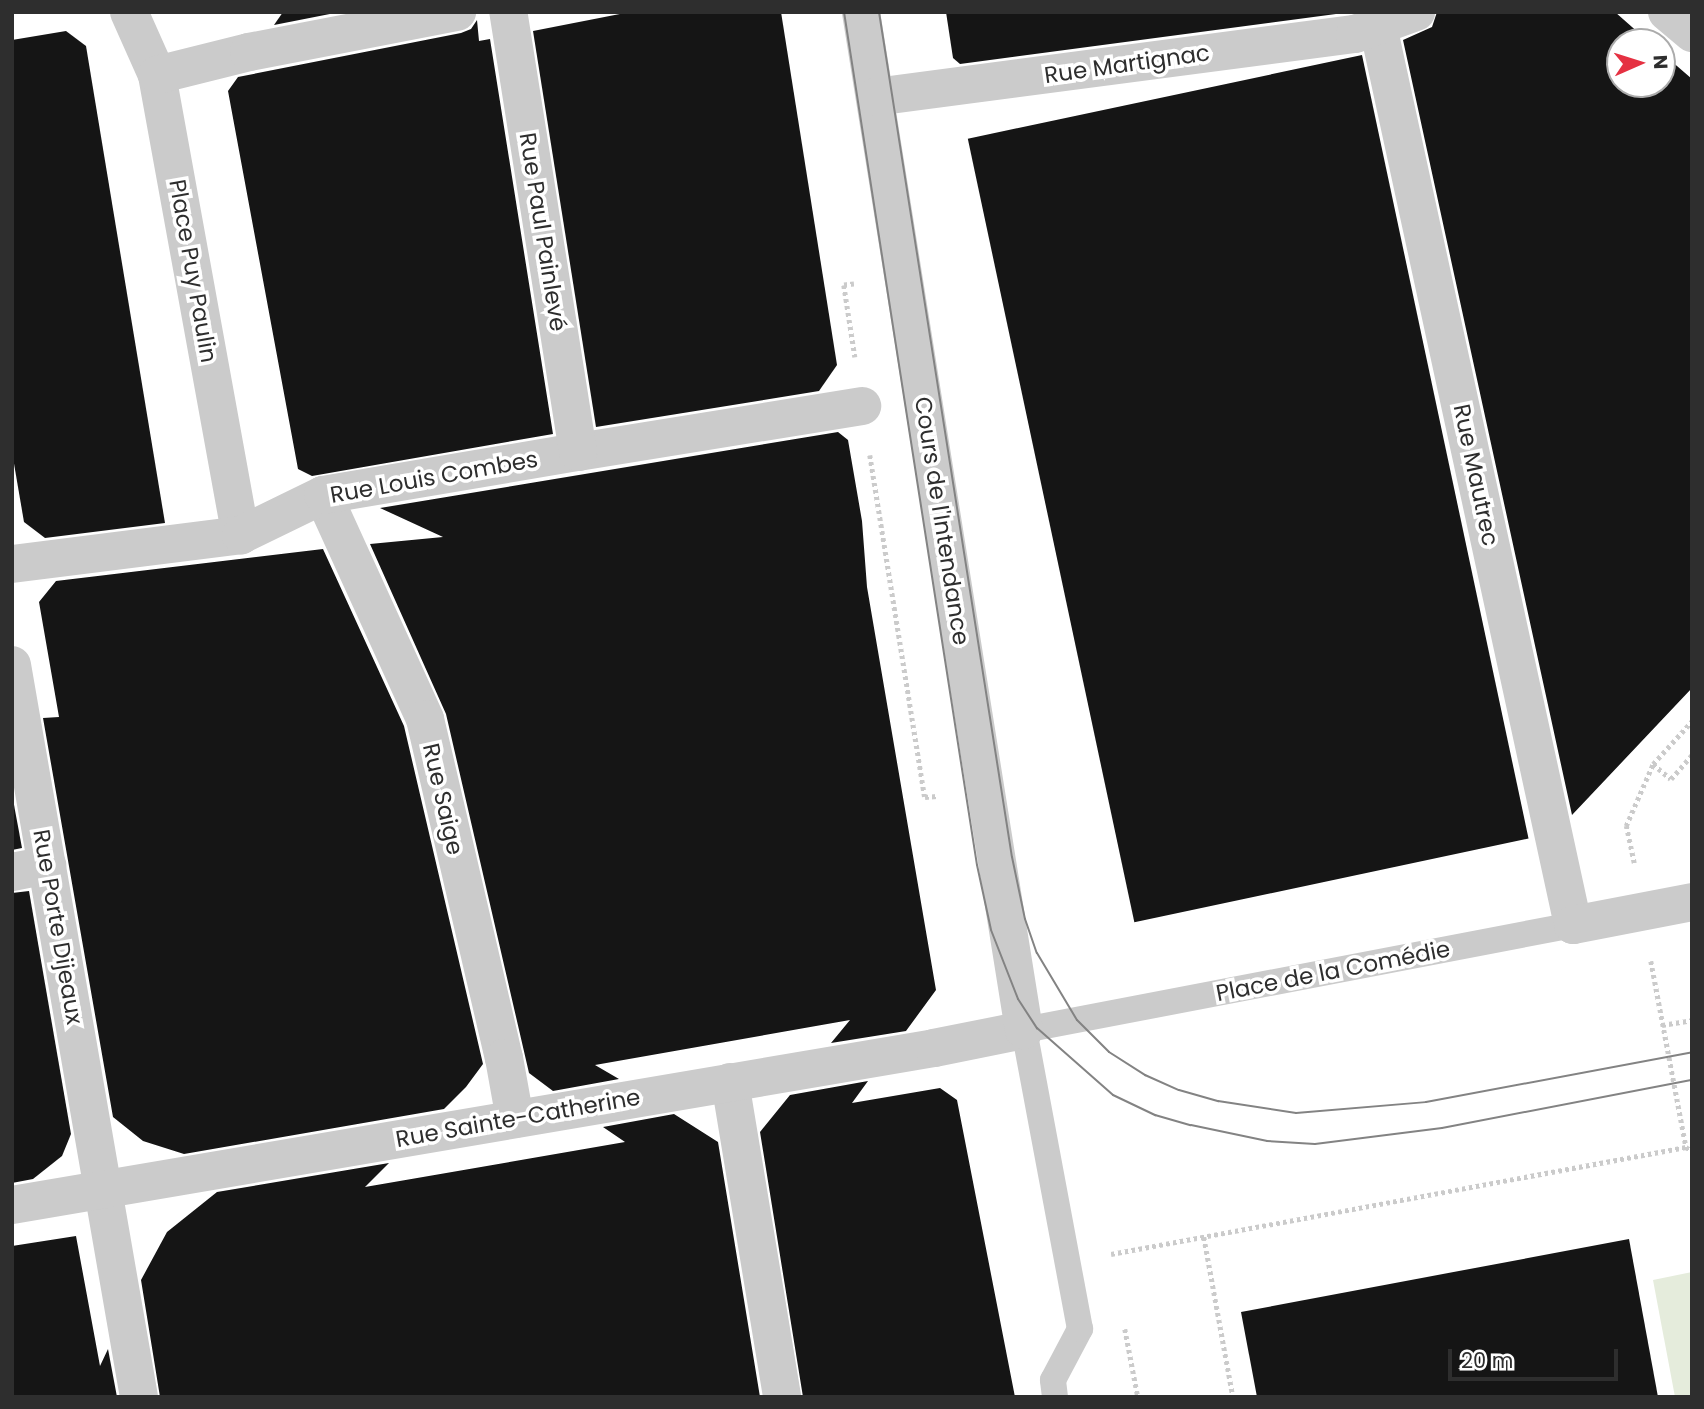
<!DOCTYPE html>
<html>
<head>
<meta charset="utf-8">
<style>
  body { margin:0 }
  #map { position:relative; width:1704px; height:1409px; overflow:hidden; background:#fff; font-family:Poppins,sans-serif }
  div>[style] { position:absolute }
  .green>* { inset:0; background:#e5ecdc }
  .building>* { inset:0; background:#151515; transform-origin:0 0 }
  .path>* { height:4.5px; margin-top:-2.25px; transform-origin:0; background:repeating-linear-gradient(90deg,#cbcbcb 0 3.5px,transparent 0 7px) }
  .service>* { height:26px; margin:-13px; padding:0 13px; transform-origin:13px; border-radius:13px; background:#cbcbcb }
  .pedestrian>* { height:38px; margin:-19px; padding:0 19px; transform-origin:19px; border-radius:19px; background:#cbcbcb }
  .minor>* { height:38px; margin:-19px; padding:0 19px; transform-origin:19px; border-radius:19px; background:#cbcbcb }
  .tram>* { height:2px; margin:-1px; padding:0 1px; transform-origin:1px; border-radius:1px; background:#838383 }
  span { translate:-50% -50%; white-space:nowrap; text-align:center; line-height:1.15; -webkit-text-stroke:7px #fff; paint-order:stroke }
  .street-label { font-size:23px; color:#2e2e2e }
  .frame { position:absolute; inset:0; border:14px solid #2e2e2e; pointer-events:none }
  .north { position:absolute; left:1606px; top:28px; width:70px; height:70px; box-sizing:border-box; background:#fff; border:2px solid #ababab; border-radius:50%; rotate:87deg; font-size:19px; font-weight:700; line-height:28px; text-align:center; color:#2e2e2e }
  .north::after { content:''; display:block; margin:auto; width:24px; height:32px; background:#e53142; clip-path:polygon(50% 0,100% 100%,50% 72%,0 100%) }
  .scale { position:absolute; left:1448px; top:1349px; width:170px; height:32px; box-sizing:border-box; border:4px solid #2e2e2e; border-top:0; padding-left:9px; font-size:21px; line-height:24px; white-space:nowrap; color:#2e2e2e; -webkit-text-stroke:5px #fff; paint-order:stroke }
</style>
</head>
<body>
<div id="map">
  <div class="green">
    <div style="clip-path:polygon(1692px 1272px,1692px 1397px,1675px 1397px,1653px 1280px)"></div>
  </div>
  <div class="building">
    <div style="clip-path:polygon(283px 12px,340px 12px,274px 25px)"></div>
    <div style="clip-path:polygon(630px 12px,781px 12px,837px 365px,819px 391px,596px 427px,533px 31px)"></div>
    <div style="clip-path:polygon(946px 12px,1351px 12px,960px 64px,953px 58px)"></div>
    <div style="clip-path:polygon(1437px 12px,1615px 12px,1649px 42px,1620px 42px,1620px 84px,1662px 84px,1662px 53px,1692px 79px,1692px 688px,1572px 815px,1403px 40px,1432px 27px)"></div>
    <div style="clip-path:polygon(477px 20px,479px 41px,490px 39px,553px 434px,312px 476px,298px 469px,228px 91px,238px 77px,461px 33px,471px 29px)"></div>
    <div style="clip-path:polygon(66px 31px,86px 46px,165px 523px,45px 538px,24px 522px,12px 452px,12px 40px)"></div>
    <div style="left:1362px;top:55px;width:801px;height:403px;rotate:78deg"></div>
    <div style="clip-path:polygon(838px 432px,848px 440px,862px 521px,867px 587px,936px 990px,906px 1031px,831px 1043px,850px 1020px,595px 1065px,619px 1079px,553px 1091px,529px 1073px,446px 714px,370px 544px,443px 537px,380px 508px)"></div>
    <div style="clip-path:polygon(323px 549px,404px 726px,483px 1064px,466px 1087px,444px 1109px,184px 1154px,143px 1141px,113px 1117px,43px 718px,59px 717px,39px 602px,56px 581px)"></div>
    <div style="clip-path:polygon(12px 794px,22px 848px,12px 850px)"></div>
    <div style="clip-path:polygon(29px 891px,71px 1134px,62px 1156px,33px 1179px,12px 1183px,12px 893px)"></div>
    <div style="clip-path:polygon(868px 1081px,852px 1103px,940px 1088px,957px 1100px,1015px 1397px,803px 1397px,760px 1132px,790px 1095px)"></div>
    <div style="clip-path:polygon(674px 1114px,718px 1142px,760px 1397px,160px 1397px,141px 1280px,167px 1232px,217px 1192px,389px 1163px,365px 1187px,625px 1142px,603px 1127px)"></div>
    <div style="clip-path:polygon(76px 1236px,100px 1366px,108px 1349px,117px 1397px,12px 1397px,12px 1246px)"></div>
    <div style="clip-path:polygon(1629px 1239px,1658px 1397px,1257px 1397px,1241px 1312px)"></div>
  </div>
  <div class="path">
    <div style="left:854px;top:284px;width:10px;rotate:174deg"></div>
    <div style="left:844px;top:285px;width:73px;rotate:81.3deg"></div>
    <div style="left:870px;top:455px;width:346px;rotate:80.9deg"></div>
    <div style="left:925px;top:797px;width:12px;rotate:-5deg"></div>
    <div style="left:1653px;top:764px;width:23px;rotate:40deg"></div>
    <div style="left:1671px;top:779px;width:32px;rotate:-49deg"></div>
    <div style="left:1634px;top:863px;width:38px;rotate:-102deg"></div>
    <div style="left:1626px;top:826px;width:68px;rotate:-66.5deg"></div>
    <div style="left:1653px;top:764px;width:58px;rotate:-47.8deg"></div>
    <div style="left:1651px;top:961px;width:189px;rotate:79.3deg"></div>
    <div style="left:1662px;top:1025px;width:30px;rotate:-9deg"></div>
    <div style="left:1204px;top:1237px;width:163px;rotate:79.7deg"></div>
    <div style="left:1111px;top:1254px;width:585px;rotate:-10.54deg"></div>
    <div style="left:1686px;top:1147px;width:7px;rotate:34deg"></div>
    <div style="left:1125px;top:1329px;width:69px;rotate:79.2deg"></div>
  </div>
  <div class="service">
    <div style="left:1055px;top:1397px;width:17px;rotate:-97deg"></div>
    <div style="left:1053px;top:1380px;width:58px;rotate:-62.1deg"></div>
    <div style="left:1080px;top:1329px;width:304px;rotate:-100.6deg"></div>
    <div style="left:1024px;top:1030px;width:559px;rotate:-10.83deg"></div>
  </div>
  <div class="pedestrian">
    <div style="left:578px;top:452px;width:288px;rotate:-9.2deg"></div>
    <div style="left:323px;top:495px;width:246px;rotate:65.5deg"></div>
    <div style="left:425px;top:719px;width:348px;rotate:76.9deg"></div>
    <div style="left:504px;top:1058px;width:62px;rotate:79.8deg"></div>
    <div style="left:12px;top:665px;width:743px;rotate:80.16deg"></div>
    <div style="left:12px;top:872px;width:36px;rotate:-11deg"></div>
    <div style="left:730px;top:1082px;width:319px;rotate:80.6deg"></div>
    <div style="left:12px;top:1205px;width:935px;rotate:-9.66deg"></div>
    <div style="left:934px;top:1048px;width:92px;rotate:-11.3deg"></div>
    <div style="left:1024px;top:1030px;width:1031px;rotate:-99.1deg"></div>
  </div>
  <div class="minor">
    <div style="left:129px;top:12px;width:69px;rotate:66deg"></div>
    <div style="left:157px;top:75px;width:468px;rotate:79.7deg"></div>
    <div style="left:1667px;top:12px;width:33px;rotate:40deg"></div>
    <div style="left:1378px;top:26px;width:920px;rotate:77.76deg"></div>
    <div style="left:1573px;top:925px;width:121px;rotate:-10.9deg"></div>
    <div style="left:157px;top:75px;width:95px;rotate:-14deg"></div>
    <div style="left:249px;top:52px;width:212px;rotate:-10.9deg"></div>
    <div style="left:875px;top:97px;width:484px;rotate:-7.5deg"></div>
    <div style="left:1355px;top:34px;width:65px;rotate:-19.8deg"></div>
    <div style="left:12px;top:564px;width:231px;rotate:-7.2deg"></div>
    <div style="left:241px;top:535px;width:91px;rotate:-26deg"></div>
    <div style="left:323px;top:495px;width:259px;rotate:-9.6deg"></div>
    <div style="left:578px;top:452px;width:446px;rotate:-99deg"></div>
  </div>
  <div class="tram">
    <div style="left:844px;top:12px;width:863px;rotate:81.14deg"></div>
    <div style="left:977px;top:865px;width:66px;rotate:77.8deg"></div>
    <div style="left:991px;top:930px;width:74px;rotate:68.6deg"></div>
    <div style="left:1018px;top:999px;width:35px;rotate:57deg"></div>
    <div style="left:1037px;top:1028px;width:101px;rotate:41.4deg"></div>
    <div style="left:1113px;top:1095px;width:47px;rotate:25.5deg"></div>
    <div style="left:1155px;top:1115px;width:37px;rotate:16deg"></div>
    <div style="left:1191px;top:1125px;width:78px;rotate:11.9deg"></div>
    <div style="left:1267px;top:1141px;width:48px;rotate:3.6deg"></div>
    <div style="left:1315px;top:1144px;width:128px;rotate:-7.2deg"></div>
    <div style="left:1442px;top:1128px;width:255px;rotate:-10.9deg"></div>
    <div style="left:879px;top:12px;width:855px;rotate:81.06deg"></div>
    <div style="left:1012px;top:857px;width:63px;rotate:78.2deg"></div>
    <div style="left:1025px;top:919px;width:36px;rotate:71deg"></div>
    <div style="left:1037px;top:953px;width:78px;rotate:59.2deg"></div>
    <div style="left:1077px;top:1020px;width:45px;rotate:45deg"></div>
    <div style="left:1109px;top:1052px;width:43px;rotate:32.6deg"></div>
    <div style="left:1145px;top:1075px;width:37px;rotate:24deg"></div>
    <div style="left:1179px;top:1090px;width:41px;rotate:15.8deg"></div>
    <div style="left:1218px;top:1101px;width:79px;rotate:8.7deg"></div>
    <div style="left:1296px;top:1113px;width:130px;rotate:-4.8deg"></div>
    <div style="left:1426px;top:1102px;width:271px;rotate:-10.6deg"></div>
  </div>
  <div class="street-label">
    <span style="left:1127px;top:64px;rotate:-8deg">Rue Martignac</span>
    <span style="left:543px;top:232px;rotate:81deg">Rue Paul Painlevé</span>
    <span style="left:193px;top:271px;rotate:80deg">Place Puy Paulin</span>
    <span style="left:1476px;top:475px;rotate:78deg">Rue Mautrec</span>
    <span style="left:434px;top:477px;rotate:-10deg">Rue Louis Combes</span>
    <span style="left:942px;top:521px;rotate:81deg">Cours de l'Intendance</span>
    <span style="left:443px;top:799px;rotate:77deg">Rue Saige</span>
    <span style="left:58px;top:927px;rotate:80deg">Rue Porte Dijeaux</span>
    <span style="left:1333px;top:971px;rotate:-11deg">Place de la Comédie</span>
    <span style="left:518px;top:1118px;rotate:-10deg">Rue Sainte-Catherine</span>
  </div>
  <div class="frame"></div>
  <div class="north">N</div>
  <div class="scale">20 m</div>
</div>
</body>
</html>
